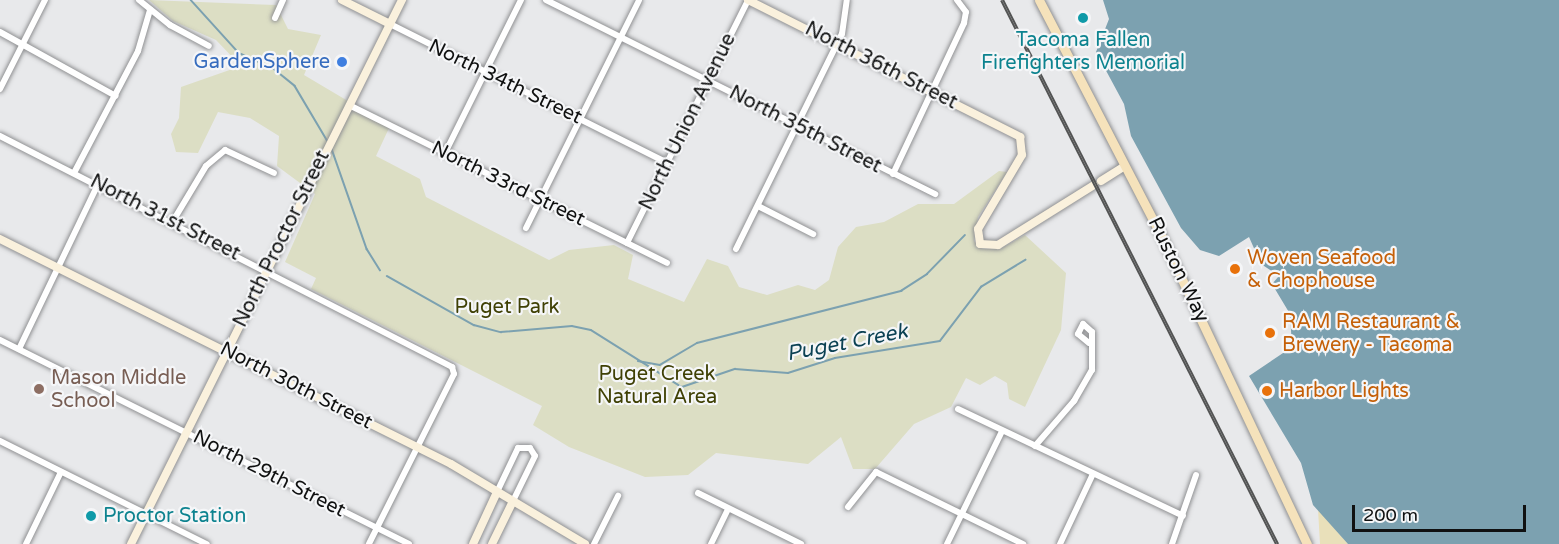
<!DOCTYPE html>
<html>
<head>
<meta charset="utf-8">
<style>
  body { margin:0 }
  #map { position:relative; width:1559px; height:544px; overflow:hidden; background:#e8e9eb; font-family:"Varela Round",sans-serif }
  div>[style] { position:absolute }
  .green>* { inset:0; background:#dcdec4 }
  .sand>* { inset:0; background:#e9e0ba }
  .water>* { inset:0; background:#7ca1b0 }
  .stream>* { height:1.5px; margin:-0.75px; padding:0 0.75px; transform-origin:0.75px; border-radius:0.75px; background:#7ca1b0 }
  .roads { filter:drop-shadow(0 0 2px #909193) drop-shadow(0 0 2px #909193) }
  .street>* { height:6px; margin:-3px; padding:0 3px; transform-origin:3px; border-radius:3px; background:#fff }
  .secondary>* { height:8px; margin:-4px; padding:0 4px; transform-origin:4px; border-radius:4px; background:#faf1dd }
  .primary>* { height:9px; margin:-4.5px; padding:0 4.5px; transform-origin:4.5px; border-radius:4.5px; background:#f5e2bb }
  .rail>* { height:4px; margin-top:-2px; transform-origin:0; background:repeating-linear-gradient(90deg,#f5f6f8 0 4.5px,#535454 0 9px); box-sizing:border-box; border-block:2px solid #535454 }
  .dots>* { width:16px; height:16px; translate:-50% -50%; box-sizing:border-box; border:3px solid #f5f6f8; border-radius:50% }
  span { translate:-50% -50%; white-space:nowrap; text-align:center; line-height:1.15; -webkit-text-stroke:4.5px #f5f6f8; paint-order:stroke }
  .culture-label { font-size:20px; color:#0d838f }
  .left { translate:0 -50%; text-align:left }
  .shop-label { font-size:20px; color:#366cbe }
  .right { translate:-100% -50%; text-align:right }
  .street-label { font-size:20px; color:#101111 }
  .food-label { font-size:20px; color:#c56008 }
  .park-label { font-size:20px; color:#3f4004 }
  .education-label { font-size:20px; color:#785e54 }
  .water-label { font-size:21px; color:#0b4153; font-style:italic }
  .scale { position:absolute; left:1352px; top:505px; width:174px; height:27px; box-sizing:border-box; border:3px solid #101111; border-top:0; padding-left:8px; font-size:18px; line-height:21px; white-space:nowrap; color:#101111; -webkit-text-stroke:4px #f5f6f8; paint-order:stroke }
</style>
</head>
<body>
<div id="map">
  <div class="green">
    <div style="clip-path:polygon(149px 0,276px 5px,288px 29px,321px 35px,304px 75px,390px 126px,376px 156px,420px 179px,426px 197px,549px 260px,569px 250px,614px 245px,633px 255px,628px 279px,684px 302px,707px 259px,728px 266px,739px 287px,767px 295px,798px 285px,815px 290px,829px 280px,838px 247px,856px 227px,884px 222px,918px 204px,954px 204px,999px 171px,1007px 172px,978px 217px,974px 241px,983px 249px,1000px 249px,1025px 235px,1066px 273px,1061px 330px,1025px 407px,1009px 399px,1007px 383px,995px 376px,980px 385px,966px 378px,951px 407px,914px 424px,875px 469px,853px 469px,841px 437px,808px 464px,716px 453px,688px 475px,645px 477px,569px 447px,533px 425px,542px 406px,311px 289px,316px 278px,285px 262px,315px 194px,277px 166px,279px 136px,250px 118px,218px 112px,198px 153px,176px 152px,171px 134px,179px 118px,181px 87px,241px 66px,216px 40px,173px 21px)"></div>
  </div>
  <div class="sand">
    <div style="clip-path:polygon(1318px 509px,1348px 544px,1320px 544px)"></div>
  </div>
  <div class="water">
    <div style="clip-path:polygon(1103px 0,1559px 0,1559px 544px,1348px 544px,1313px 505px,1301px 463px,1249px 376px,1292px 347px,1290px 314px,1272px 284px,1279px 276px,1261px 264px,1249px 237px,1219px 256px,1200px 250px,1181px 228px,1131px 136px,1124px 104px,1096px 52px,1109px 19px)"></div>
  </div>
  <div class="stream">
    <div style="left:191px;top:0;width:72px;rotate:47.8deg"></div>
    <div style="left:239px;top:53px;width:37px;rotate:24deg"></div>
    <div style="left:273px;top:68px;width:28px;rotate:39deg"></div>
    <div style="left:295px;top:86px;width:63px;rotate:59.3deg"></div>
    <div style="left:332px;top:149px;width:106px;rotate:70.7deg"></div>
    <div style="left:367px;top:249px;width:25px;rotate:58deg"></div>
    <div style="left:387px;top:276px;width:100px;rotate:29.4deg"></div>
    <div style="left:474px;top:325px;width:28px;rotate:15deg"></div>
    <div style="left:501px;top:332px;width:71px;rotate:-4.8deg"></div>
    <div style="left:572px;top:326px;width:19px;rotate:12deg"></div>
    <div style="left:591px;top:330px;width:107px;rotate:32.1deg"></div>
    <div style="left:682px;top:387px;width:56px;rotate:-18.8deg"></div>
    <div style="left:735px;top:369px;width:53px;rotate:4.3deg"></div>
    <div style="left:788px;top:373px;width:49px;rotate:-17.7deg"></div>
    <div style="left:835px;top:358px;width:106px;rotate:-9.2deg"></div>
    <div style="left:940px;top:341px;width:68px;rotate:-52.8deg"></div>
    <div style="left:981px;top:287px;width:52px;rotate:-31.5deg"></div>
    <div style="left:638px;top:361px;width:22px;rotate:10deg"></div>
    <div style="left:660px;top:365px;width:43px;rotate:-30.7deg"></div>
    <div style="left:697px;top:343px;width:211px;rotate:-14.3deg"></div>
    <div style="left:901px;top:291px;width:31px;rotate:-33deg"></div>
    <div style="left:927px;top:274px;width:54px;rotate:-45.7deg"></div>
  </div>
  <div class="roads">
    <div class="street">
      <div style="left:139px;top:0;width:40px;rotate:39deg"></div>
      <div style="left:170px;top:25px;width:44px;rotate:28.3deg"></div>
      <div style="left:546px;top:0;width:435px;rotate:26.5deg"></div>
      <div style="left:275px;top:18px;width:20px;rotate:-66deg"></div>
      <div style="left:390px;top:24px;width:311px;rotate:26.6deg"></div>
      <div style="left:0;top:32px;width:132px;rotate:28.9deg"></div>
      <div style="left:0;top:89px;width:100px;rotate:-63.2deg"></div>
      <div style="left:349px;top:105px;width:355px;rotate:26.4deg"></div>
      <div style="left:0;top:136px;width:508px;rotate:27.07deg"></div>
      <div style="left:452px;top:367px;width:7px;rotate:74deg"></div>
      <div style="left:454px;top:374px;width:190px;rotate:116.6deg"></div>
      <div style="left:445px;top:153px;width:171px;rotate:-63.6deg"></div>
      <div style="left:74px;top:173px;width:138px;rotate:-62.3deg"></div>
      <div style="left:138px;top:51px;width:43px;rotate:-73.7deg"></div>
      <div style="left:893px;top:174px;width:167px;rotate:-64.8deg"></div>
      <div style="left:964px;top:23px;width:11px;rotate:-80deg"></div>
      <div style="left:966px;top:12px;width:15px;rotate:-127deg"></div>
      <div style="left:758px;top:206px;width:62px;rotate:27deg"></div>
      <div style="left:173px;top:221px;width:64px;rotate:-59deg"></div>
      <div style="left:206px;top:166px;width:25px;rotate:-40deg"></div>
      <div style="left:225px;top:150px;width:54px;rotate:25.1deg"></div>
      <div style="left:526px;top:228px;width:254px;rotate:-63.6deg"></div>
      <div style="left:627px;top:243px;width:271px;rotate:-63.5deg"></div>
      <div style="left:736px;top:249px;width:240px;rotate:-63.8deg"></div>
      <div style="left:842px;top:34px;width:34px;rotate:-82deg"></div>
      <div style="left:0;top:340px;width:457px;rotate:26.5deg"></div>
      <div style="left:19px;top:349px;width:183px;rotate:-64.4deg"></div>
      <div style="left:958px;top:409px;width:249px;rotate:25.4deg"></div>
      <div style="left:0;top:441px;width:231px;rotate:26.5deg"></div>
      <div style="left:1035px;top:446px;width:60px;rotate:-49.1deg"></div>
      <div style="left:1074px;top:401px;width:36px;rotate:-60deg"></div>
      <div style="left:1092px;top:370px;width:38px;rotate:-90deg"></div>
      <div style="left:1092px;top:332px;width:12px;rotate:-138deg"></div>
      <div style="left:1083px;top:324px;width:11px;rotate:117deg"></div>
      <div style="left:1078px;top:334px;width:14px;rotate:39deg"></div>
      <div style="left:497px;top:492px;width:49px;rotate:-64.5deg"></div>
      <div style="left:518px;top:448px;width:12px"></div>
      <div style="left:530px;top:448px;width:9px;rotate:58deg"></div>
      <div style="left:535px;top:456px;width:52px;rotate:116.1deg"></div>
      <div style="left:698px;top:493px;width:115px;rotate:26.3deg"></div>
      <div style="left:848px;top:507px;width:45px;rotate:-51.3deg"></div>
      <div style="left:876px;top:472px;width:164px;rotate:26.1deg"></div>
      <div style="left:26px;top:544px;width:80px;rotate:-64.1deg"></div>
      <div style="left:594px;top:544px;width:54px;rotate:-63.4deg"></div>
      <div style="left:711px;top:544px;width:39px;rotate:-64deg"></div>
      <div style="left:947px;top:544px;width:126px;rotate:-64deg"></div>
      <div style="left:1060px;top:544px;width:77px;rotate:-64.8deg"></div>
      <div style="left:1172px;top:544px;width:73px;rotate:-70.8deg"></div>
    </div>
    <div class="secondary">
      <div style="left:342px;top:0;width:54px;rotate:26.6deg"></div>
      <div style="left:748px;top:0;width:305px;rotate:26.7deg"></div>
      <div style="left:1020px;top:137px;width:18px;rotate:84deg"></div>
      <div style="left:1022px;top:155px;width:86px;rotate:120.7deg"></div>
      <div style="left:978px;top:229px;width:15px;rotate:82deg"></div>
      <div style="left:980px;top:244px;width:18px;rotate:3deg"></div>
      <div style="left:998px;top:245px;width:113px;rotate:-32deg"></div>
      <div style="left:1101px;top:181px;width:26px;rotate:-32deg"></div>
      <div style="left:0;top:239px;width:504px;rotate:26.51deg"></div>
      <div style="left:451px;top:464px;width:156px;rotate:30.8deg"></div>
      <div style="left:131px;top:544px;width:608px;rotate:-63.52deg"></div>
      <div style="left:473px;top:544px;width:57px;rotate:-65.2deg"></div>
      <div style="left:492px;top:544px;width:46px;rotate:-64deg"></div>
    </div>
    <div class="primary">
      <div style="left:1039px;top:0;width:263px;rotate:62.6deg"></div>
      <div style="left:1160px;top:233px;width:344px;rotate:64.7deg"></div>
    </div>
  </div>
  <div class="rail">
    <div style="left:1002px;top:0;width:610px;rotate:63.18deg"></div>
  </div>
  <div class="dots">
    <div style="left:1083px;top:18px;background:#0f9aa8"></div>
    <div style="left:342px;top:62px;background:#3f7fe0"></div>
    <div style="left:1235px;top:269px;background:#e8710a"></div>
    <div style="left:1270px;top:333px;background:#e8710a"></div>
    <div style="left:39px;top:389px;background:#8d6e63"></div>
    <div style="left:1267px;top:391px;background:#e8710a"></div>
    <div style="left:91px;top:516px;background:#0f9aa8"></div>
  </div>
  <div class="culture-label">
    <span style="left:1083px;top:52px">Tacoma Fallen<br>Firefighters Memorial</span>
    <span class="left" style="left:103px;top:516px">Proctor Station</span>
  </div>
  <div class="shop-label">
    <span class="right" style="left:330px;top:62px">GardenSphere</span>
  </div>
  <div class="street-label">
    <span style="left:881px;top:66px;rotate:27deg">North 36th Street</span>
    <span style="left:505px;top:82px;rotate:26deg">North 34th Street</span>
    <span style="left:688px;top:122px;rotate:-64deg">North Union Avenue</span>
    <span style="left:805px;top:130px;rotate:27deg">North 35th Street</span>
    <span style="left:508px;top:184px;rotate:26deg">North 33rd Street</span>
    <span style="left:165px;top:218px;rotate:27deg">North 31st Street</span>
    <span style="left:282px;top:239px;rotate:-64deg">North Proctor Street</span>
    <span style="left:1178px;top:270px;rotate:64deg">Ruston Way</span>
    <span style="left:296px;top:386px;rotate:27deg">North 30th Street</span>
    <span style="left:269px;top:474px;rotate:27deg">North 29th Street</span>
  </div>
  <div class="food-label">
    <span class="left" style="left:1247px;top:270px">Woven Seafood<br>&amp; Chophouse</span>
    <span class="left" style="left:1282px;top:334px">RAM Restaurant &amp;<br>Brewery - Tacoma</span>
    <span class="left" style="left:1279px;top:391px">Harbor Lights</span>
  </div>
  <div class="park-label">
    <span style="left:507px;top:307px">Puget Park</span>
    <span style="left:657px;top:386px">Puget Creek<br>Natural Area</span>
  </div>
  <div class="education-label">
    <span class="left" style="left:51px;top:390px">Mason Middle<br>School</span>
  </div>
  <div class="water-label">
    <span style="left:847px;top:343px;rotate:-11deg">Puget Creek</span>
  </div>
  <div class="scale">200 m</div>
</div>
</body>
</html>
